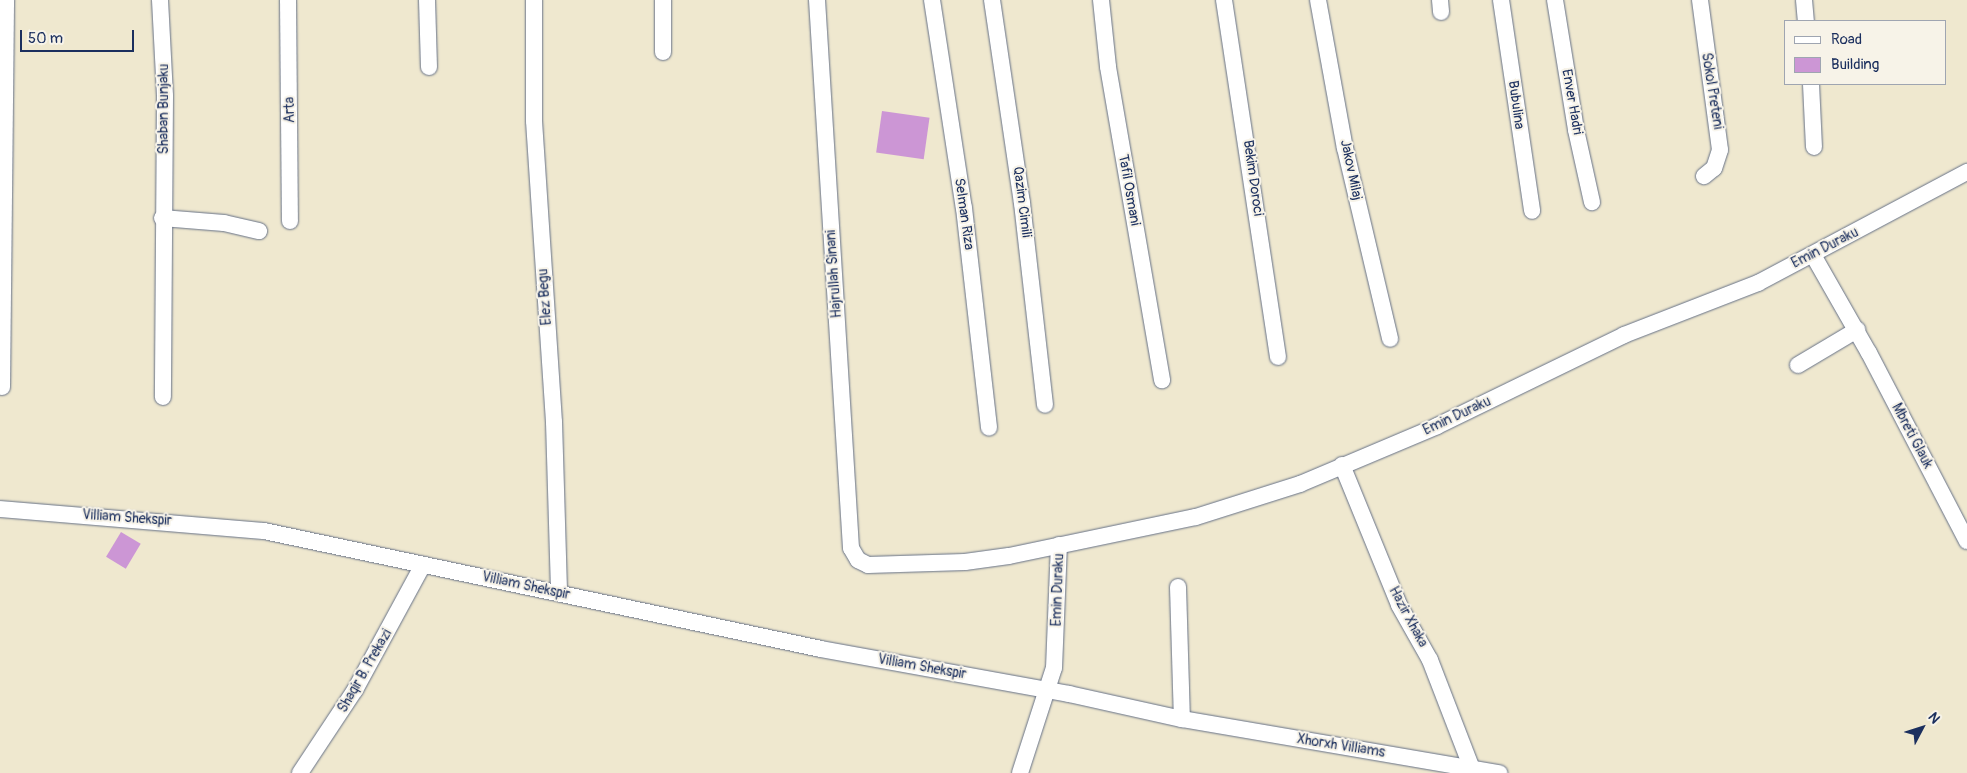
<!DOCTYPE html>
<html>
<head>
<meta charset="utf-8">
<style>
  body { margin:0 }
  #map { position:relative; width:1967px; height:773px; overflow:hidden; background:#efe8cf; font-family:Pangolin,sans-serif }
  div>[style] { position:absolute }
  .building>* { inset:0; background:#cc96d5; transform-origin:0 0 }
  .roads { filter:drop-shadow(0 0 1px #657086) drop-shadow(0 0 1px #657086) }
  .minor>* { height:16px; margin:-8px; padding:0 8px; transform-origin:8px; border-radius:8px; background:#fff }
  span { translate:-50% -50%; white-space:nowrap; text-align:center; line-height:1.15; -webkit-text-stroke:4px #f7f3e8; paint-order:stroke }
  .street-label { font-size:14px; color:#1b2f5e }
  .legend { position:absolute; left:1784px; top:20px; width:162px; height:65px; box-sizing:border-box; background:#f7f3e8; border:1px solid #9fa5b1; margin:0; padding:6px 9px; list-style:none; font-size:15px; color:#1b2f5e }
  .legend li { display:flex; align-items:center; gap:10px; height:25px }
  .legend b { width:25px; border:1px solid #9fa5b1 }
  .north { position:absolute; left:1897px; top:703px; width:50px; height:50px; -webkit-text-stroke:4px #f7f3e8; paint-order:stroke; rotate:50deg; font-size:14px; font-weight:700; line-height:20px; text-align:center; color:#1b2f5e }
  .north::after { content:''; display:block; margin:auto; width:18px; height:22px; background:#1b2f5e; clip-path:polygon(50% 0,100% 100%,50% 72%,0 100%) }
  .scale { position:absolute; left:20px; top:30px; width:114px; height:22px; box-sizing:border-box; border:2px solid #1b2f5e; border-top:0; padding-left:6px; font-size:15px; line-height:18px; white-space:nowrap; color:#1b2f5e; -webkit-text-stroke:4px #f7f3e8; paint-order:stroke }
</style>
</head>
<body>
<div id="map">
  <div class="building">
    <div style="left:882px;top:111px;width:48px;height:42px;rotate:8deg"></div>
    <div style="left:121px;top:532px;width:23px;height:29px;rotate:31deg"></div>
  </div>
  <div class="roads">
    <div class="minor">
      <div style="left:160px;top:0;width:96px;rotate:87deg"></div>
      <div style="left:165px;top:96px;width:301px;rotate:90.4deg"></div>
      <div style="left:288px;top:0;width:221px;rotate:89.5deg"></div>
      <div style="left:427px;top:0;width:67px;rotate:88.3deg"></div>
      <div style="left:534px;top:0;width:121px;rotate:90deg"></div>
      <div style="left:534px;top:121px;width:302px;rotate:86.2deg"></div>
      <div style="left:554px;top:422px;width:171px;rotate:88.3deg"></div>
      <div style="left:663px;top:0;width:52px;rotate:90deg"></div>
      <div style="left:817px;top:0;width:549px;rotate:86.45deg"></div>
      <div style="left:851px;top:548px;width:14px;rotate:60deg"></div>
      <div style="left:858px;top:560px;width:11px;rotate:27deg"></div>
      <div style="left:868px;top:565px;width:97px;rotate:-1.8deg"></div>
      <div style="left:965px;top:562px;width:44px;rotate:-7.8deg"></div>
      <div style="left:1009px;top:556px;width:191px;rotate:-11.8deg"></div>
      <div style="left:1196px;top:517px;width:109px;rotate:-17.6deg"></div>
      <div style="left:1300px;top:484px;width:149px;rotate:-22.9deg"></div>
      <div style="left:1437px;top:426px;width:208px;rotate:-25.9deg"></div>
      <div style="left:1624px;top:335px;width:144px;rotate:-21.2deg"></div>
      <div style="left:1758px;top:283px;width:237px;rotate:-28deg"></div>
      <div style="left:932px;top:0;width:210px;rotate:81.3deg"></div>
      <div style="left:964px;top:208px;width:221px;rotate:83.5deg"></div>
      <div style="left:992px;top:0;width:205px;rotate:81.6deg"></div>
      <div style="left:1022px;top:203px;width:203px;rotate:83.5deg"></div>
      <div style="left:1101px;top:0;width:67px;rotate:84deg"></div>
      <div style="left:1108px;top:67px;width:318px;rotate:80.2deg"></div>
      <div style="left:1224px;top:0;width:361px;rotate:81.4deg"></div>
      <div style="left:1318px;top:0;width:150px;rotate:79.7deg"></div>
      <div style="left:1345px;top:148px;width:196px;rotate:76.7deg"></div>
      <div style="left:1440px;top:0;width:12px;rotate:85deg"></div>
      <div style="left:1501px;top:0;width:213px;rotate:81.6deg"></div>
      <div style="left:1555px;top:0;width:132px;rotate:80.8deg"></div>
      <div style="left:1576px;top:130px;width:74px;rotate:77.5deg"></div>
      <div style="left:1700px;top:0;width:151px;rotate:82.4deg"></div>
      <div style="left:1720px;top:150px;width:19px;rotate:108deg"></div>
      <div style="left:1714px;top:168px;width:13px;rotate:141deg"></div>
      <div style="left:1804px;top:0;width:21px;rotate:85deg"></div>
      <div style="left:1811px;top:84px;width:63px;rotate:87.3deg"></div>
      <div style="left:162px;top:218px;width:62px;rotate:4.6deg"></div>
      <div style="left:224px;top:223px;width:36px;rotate:13deg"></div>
      <div style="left:1813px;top:255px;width:113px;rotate:60.3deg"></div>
      <div style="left:1869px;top:353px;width:212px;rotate:62.5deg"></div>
      <div style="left:1798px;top:365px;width:69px;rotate:-30.7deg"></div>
      <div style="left:2px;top:387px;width:387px;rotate:-89.4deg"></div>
      <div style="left:1342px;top:465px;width:151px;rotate:67.8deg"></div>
      <div style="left:1399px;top:605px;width:63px;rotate:60.6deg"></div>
      <div style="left:1430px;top:660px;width:117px;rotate:68.9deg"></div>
      <div style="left:0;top:509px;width:265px;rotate:4.8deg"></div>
      <div style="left:264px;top:531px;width:569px;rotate:11.96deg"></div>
      <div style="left:821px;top:649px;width:252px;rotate:10.3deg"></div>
      <div style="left:1069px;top:694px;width:116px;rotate:12.5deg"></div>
      <div style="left:1182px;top:719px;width:322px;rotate:9.7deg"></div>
      <div style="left:1178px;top:587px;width:132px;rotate:88.3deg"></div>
      <div style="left:300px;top:773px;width:100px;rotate:-56.5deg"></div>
      <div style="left:355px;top:690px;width:142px;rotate:-61.5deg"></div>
      <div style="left:1020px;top:773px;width:110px;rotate:-72.1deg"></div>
      <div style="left:1054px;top:668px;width:123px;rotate:-87.7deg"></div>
    </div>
  </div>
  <div class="street-label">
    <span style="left:1712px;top:91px;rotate:81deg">Sokol Preteni</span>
    <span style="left:1572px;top:102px;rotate:80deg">Enver Hadri</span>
    <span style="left:1516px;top:105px;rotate:82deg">Bubulina</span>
    <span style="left:164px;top:109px;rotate:-90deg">Shaban Bunjaku</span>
    <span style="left:290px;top:110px;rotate:-91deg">Arta</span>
    <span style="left:1351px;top:170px;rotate:78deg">Jakov Milaj</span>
    <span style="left:1253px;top:178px;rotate:82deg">Bekim Doroci</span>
    <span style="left:1129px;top:190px;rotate:80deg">Tafil Osmani</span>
    <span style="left:1022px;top:202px;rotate:83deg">Qazim Cimili</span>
    <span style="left:964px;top:214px;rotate:82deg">Selman Riza</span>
    <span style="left:1825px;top:248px;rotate:-27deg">Emin Duraku</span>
    <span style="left:834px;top:274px;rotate:-94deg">Hajrullah Sinani</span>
    <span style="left:545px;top:297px;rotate:-94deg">Elez Begu</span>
    <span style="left:1457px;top:416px;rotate:-25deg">Emin Duraku</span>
    <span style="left:1912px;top:436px;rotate:62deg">Mbreti Glauk</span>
    <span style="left:127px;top:518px;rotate:4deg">Villiam Shekspir</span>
    <span style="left:526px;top:586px;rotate:12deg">Villiam Shekspir</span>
    <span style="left:1058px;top:590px;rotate:-88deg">Emin Duraku</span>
    <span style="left:1408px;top:617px;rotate:62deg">Hazir Xhaka</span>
    <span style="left:922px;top:667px;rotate:10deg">Villiam Shekspir</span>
    <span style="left:365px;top:671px;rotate:-60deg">Shaqir B. Prekazi</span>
    <span style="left:1341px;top:746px;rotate:9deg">Xhorxh Villiams</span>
  </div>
  <ul class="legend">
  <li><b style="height:6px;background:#fff"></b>Road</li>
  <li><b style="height:14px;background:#cc96d5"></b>Building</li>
  </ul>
  <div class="north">N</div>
  <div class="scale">50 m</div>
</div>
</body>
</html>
